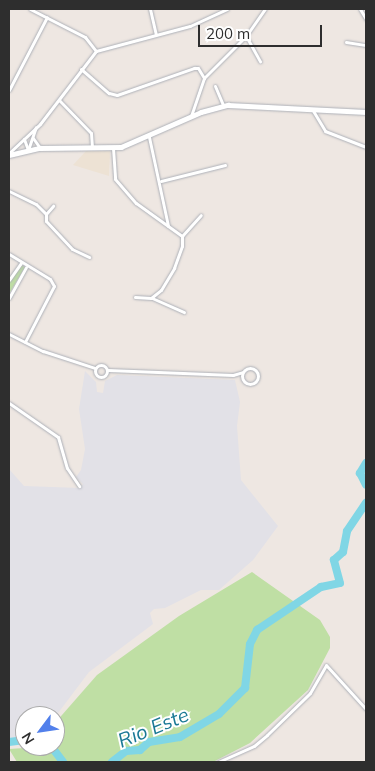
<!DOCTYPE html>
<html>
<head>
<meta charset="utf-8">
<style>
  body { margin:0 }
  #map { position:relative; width:375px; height:771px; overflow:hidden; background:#eee7e2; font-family:Mulish,sans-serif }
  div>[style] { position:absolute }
  .industrial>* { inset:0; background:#e2e1e7 }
  .education>* { inset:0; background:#ede2d4 }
  .green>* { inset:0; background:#bfdfa4 }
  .river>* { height:8px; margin:-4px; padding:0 4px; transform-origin:4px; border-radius:4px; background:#80d6e5 }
  .roads { filter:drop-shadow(0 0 1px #aeb1b8) drop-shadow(0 0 1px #aeb1b8) }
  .minor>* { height:3px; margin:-1.5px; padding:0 1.5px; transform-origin:1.5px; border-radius:1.5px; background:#fff }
  .minor>.ring { margin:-1.5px; padding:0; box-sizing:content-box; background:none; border:3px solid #fff; border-radius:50% }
  .secondary>* { height:4.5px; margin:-2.25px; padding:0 2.25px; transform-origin:2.25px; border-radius:2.25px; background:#fff }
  span { translate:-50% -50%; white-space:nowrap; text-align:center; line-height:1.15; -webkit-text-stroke:4px #fff; paint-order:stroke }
  .water-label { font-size:20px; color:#1a7995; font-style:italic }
  .frame { position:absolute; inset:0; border:10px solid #2e2e2e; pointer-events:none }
  .north { position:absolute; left:15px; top:706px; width:50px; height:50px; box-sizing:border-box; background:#fff; border:1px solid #ababab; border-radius:50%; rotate:239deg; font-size:14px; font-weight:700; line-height:20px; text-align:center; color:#2e2e2e }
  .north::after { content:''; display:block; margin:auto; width:18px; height:22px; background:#5280eb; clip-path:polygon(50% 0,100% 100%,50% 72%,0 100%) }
  .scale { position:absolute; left:198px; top:25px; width:124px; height:22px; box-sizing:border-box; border:2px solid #2e2e2e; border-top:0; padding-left:6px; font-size:15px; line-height:18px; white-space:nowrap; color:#2e2e2e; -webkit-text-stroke:4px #fff; paint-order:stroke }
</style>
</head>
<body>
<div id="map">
  <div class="industrial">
    <div style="clip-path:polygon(85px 371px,96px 382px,97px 392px,103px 393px,105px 381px,117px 375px,235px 380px,240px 402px,237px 426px,241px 480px,278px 526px,253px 560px,219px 590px,201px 590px,165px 608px,154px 609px,150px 613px,153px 624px,89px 672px,55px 717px,25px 716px,25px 736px,9px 739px,9px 469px,24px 486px,80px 488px,83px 484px,76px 477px,81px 470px,85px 449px,79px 409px)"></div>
  </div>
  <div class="education">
    <div style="clip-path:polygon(86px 151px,110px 151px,109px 176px,73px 165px)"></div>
  </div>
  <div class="green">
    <div style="clip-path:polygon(21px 265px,25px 267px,9px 294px,9px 283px)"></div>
    <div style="clip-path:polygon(252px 572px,320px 620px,330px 637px,330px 648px,308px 690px,250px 743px,213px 762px,17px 762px,9px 749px,55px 746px,55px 723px,97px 675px,179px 616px)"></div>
  </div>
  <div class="river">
    <div style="left:366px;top:463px;width:12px;rotate:121deg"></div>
    <div style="left:360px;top:473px;width:13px;rotate:63deg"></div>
    <div style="left:9px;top:742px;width:16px;rotate:-7deg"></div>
    <div style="left:51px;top:746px;width:20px;rotate:53deg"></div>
    <div style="left:112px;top:762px;width:18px;rotate:-38deg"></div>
    <div style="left:126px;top:751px;width:14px;rotate:-4deg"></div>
    <div style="left:140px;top:750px;width:12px;rotate:-42deg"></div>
    <div style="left:149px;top:742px;width:31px;rotate:-9deg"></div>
    <div style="left:180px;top:737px;width:45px;rotate:-30.5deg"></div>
    <div style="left:219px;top:714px;width:37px;rotate:-45deg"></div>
    <div style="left:245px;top:688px;width:44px;rotate:-83.5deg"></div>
    <div style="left:250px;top:644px;width:16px;rotate:-63deg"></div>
    <div style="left:257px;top:630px;width:77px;rotate:-33.9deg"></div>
    <div style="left:321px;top:587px;width:19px;rotate:-12deg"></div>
    <div style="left:340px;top:583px;width:24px;rotate:-105deg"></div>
    <div style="left:334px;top:560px;width:12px;rotate:-42deg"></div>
    <div style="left:343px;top:552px;width:21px;rotate:-79deg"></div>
    <div style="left:347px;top:531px;width:34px;rotate:-56deg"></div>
  </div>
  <div class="roads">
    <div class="minor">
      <div style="left:30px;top:9px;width:62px;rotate:27deg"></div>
      <div style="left:85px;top:37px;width:18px;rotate:52deg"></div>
      <div style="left:150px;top:9px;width:26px;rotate:77deg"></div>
      <div style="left:360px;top:9px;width:12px;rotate:59deg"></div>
      <div style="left:246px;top:36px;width:29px;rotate:61deg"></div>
      <div style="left:346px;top:42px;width:20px;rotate:9deg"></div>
      <div style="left:81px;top:69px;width:37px;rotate:41deg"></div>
      <div style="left:109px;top:93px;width:8px;rotate:14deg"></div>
      <div style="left:117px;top:95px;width:82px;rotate:-19.3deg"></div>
      <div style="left:194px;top:68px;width:4px"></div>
      <div style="left:198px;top:68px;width:12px;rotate:59deg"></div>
      <div style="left:215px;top:86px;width:21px;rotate:67deg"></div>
      <div style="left:9px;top:90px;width:82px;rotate:-62.5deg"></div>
      <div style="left:59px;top:100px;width:46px;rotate:45.9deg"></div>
      <div style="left:91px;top:133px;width:15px;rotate:86deg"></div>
      <div style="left:312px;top:109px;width:26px;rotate:59deg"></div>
      <div style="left:325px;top:131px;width:44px;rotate:21.3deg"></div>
      <div style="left:191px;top:116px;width:40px;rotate:-71.1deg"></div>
      <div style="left:204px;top:78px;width:59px;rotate:-45deg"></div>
      <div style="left:246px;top:36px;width:33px;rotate:-55deg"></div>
      <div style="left:149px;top:137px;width:91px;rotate:77.9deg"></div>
      <div style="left:33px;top:138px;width:12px;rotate:55deg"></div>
      <div style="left:24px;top:139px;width:12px;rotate:70deg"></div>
      <div style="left:113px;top:148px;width:31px;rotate:86deg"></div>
      <div style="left:115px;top:179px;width:32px;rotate:49deg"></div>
      <div style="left:136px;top:203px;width:57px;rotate:35.7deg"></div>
      <div style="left:28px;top:150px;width:24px;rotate:-71deg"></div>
      <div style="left:9px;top:153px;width:42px;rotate:-43.1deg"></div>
      <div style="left:40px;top:124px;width:92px;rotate:-52.5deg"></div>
      <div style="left:96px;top:51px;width:97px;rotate:-14.9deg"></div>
      <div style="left:190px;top:26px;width:41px;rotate:-24.7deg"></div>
      <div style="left:161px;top:181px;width:66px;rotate:-14deg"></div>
      <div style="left:9px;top:191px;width:30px;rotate:26deg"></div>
      <div style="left:36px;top:204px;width:14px;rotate:45deg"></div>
      <div style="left:46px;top:214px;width:11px;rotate:-49deg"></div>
      <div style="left:46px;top:214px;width:7px;rotate:90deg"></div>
      <div style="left:46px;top:221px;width:38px;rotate:47deg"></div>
      <div style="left:72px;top:249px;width:19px;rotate:25deg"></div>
      <div style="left:182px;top:236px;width:28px;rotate:-48deg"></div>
      <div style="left:9px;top:254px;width:48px;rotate:31.4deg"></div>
      <div style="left:50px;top:279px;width:8px;rotate:60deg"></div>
      <div style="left:54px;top:286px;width:63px;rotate:117.4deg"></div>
      <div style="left:9px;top:280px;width:21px;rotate:-55deg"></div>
      <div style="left:135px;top:297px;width:16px;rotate:4deg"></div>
      <div style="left:151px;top:298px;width:13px;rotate:-39deg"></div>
      <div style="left:161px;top:290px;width:26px;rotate:-59deg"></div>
      <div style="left:174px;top:268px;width:23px;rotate:-70deg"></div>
      <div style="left:182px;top:246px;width:10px;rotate:-90deg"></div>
      <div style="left:9px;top:298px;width:35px;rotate:-61deg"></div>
      <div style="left:152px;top:298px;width:35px;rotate:24deg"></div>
      <div style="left:9px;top:334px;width:38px;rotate:27deg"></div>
      <div style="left:43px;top:351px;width:55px;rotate:18.1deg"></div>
      <div class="ring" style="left:95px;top:365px;width:9px;height:9px"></div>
      <div class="ring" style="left:242px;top:368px;width:13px;height:13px"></div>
      <div style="left:108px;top:370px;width:125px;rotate:2.3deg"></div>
      <div style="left:233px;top:375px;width:10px;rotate:-17deg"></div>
      <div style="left:9px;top:403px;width:60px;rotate:34.8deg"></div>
      <div style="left:58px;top:437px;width:32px;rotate:74deg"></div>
      <div style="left:67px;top:468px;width:22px;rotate:56deg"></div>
      <div style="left:218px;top:762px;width:39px;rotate:-24deg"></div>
      <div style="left:254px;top:746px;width:17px;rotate:-40deg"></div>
      <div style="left:267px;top:735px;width:60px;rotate:-44.3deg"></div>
      <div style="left:310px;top:693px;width:32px;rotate:-60deg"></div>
      <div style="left:326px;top:665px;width:59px;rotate:47.7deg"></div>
    </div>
    <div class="secondary">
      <div style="left:9px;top:155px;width:32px;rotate:-13deg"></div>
      <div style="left:40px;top:148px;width:81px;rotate:-0.7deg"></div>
      <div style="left:121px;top:147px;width:87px;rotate:-23.6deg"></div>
      <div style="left:201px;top:112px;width:28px;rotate:-15deg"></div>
      <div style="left:228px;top:105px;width:138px;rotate:2.9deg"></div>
    </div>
  </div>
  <div class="water-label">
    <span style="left:153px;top:727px;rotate:-22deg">Rio Este</span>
  </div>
  <div class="frame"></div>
  <div class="north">N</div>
  <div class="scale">200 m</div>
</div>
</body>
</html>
